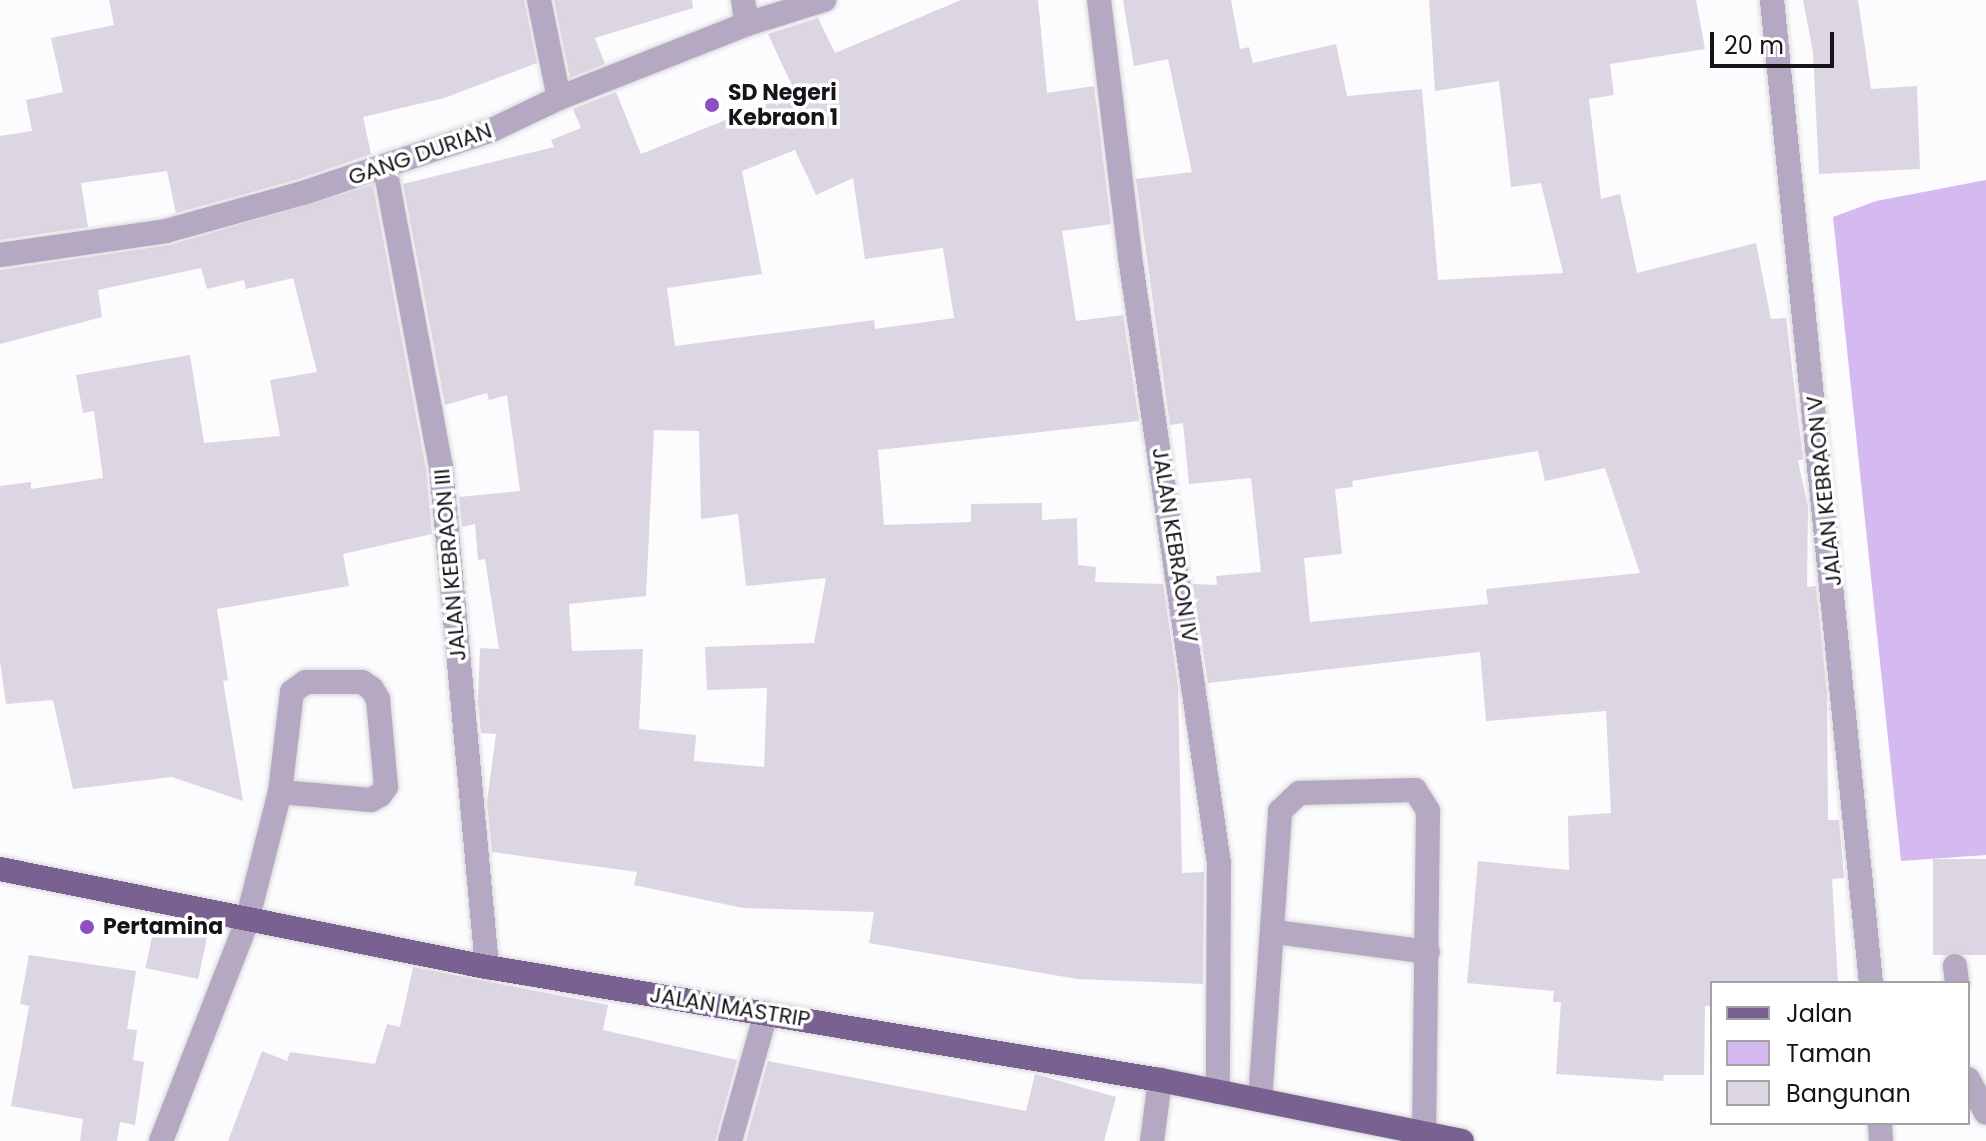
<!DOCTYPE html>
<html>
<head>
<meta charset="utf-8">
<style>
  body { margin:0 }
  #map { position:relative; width:1986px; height:1141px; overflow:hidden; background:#fcfbfd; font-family:Poppins,sans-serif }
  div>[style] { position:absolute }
  .green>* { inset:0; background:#d5baf2 }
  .building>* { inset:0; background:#dbd6e2; transform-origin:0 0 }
  .roads { filter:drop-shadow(0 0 2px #d7d6d8) drop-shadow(0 0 2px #d7d6d8) }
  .minor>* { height:24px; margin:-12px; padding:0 12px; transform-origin:12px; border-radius:12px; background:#b4a8c3 }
  .major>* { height:24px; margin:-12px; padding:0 12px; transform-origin:12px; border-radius:12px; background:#796291 }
  .dots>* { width:22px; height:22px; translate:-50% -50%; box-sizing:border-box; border:4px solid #fff; border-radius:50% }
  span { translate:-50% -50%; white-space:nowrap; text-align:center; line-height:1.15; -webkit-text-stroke:7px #fff; paint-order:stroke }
  .poi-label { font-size:22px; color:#161418; font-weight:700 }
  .left { translate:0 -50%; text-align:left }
  .street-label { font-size:22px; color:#161418 }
  .legend { position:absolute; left:1710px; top:981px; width:260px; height:144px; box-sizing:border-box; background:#fff; border:2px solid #a2a1a3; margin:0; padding:10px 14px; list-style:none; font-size:24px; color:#161418 }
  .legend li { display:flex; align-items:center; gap:16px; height:40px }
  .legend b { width:40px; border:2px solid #a2a1a3 }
  .scale { position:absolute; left:1710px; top:32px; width:124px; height:36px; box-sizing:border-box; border:4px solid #161418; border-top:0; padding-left:10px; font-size:24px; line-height:28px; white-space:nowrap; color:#161418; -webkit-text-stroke:6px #fff; paint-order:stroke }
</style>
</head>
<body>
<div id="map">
  <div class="green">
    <div style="clip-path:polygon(1986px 180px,1986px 855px,1901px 861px,1833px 217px,1876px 201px)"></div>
  </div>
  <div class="building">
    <div style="clip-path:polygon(109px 0,524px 0,537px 63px,444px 98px,363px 117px,371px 154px,299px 179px,176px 213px,167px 171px,81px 183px,88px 227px,0 240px,0 136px,32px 131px,26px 100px,63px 92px,51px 38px,114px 25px)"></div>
    <div style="clip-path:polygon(554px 0,692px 0,693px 8px,595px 38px,605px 64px,570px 78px)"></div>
    <div style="clip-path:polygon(evenodd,961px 0,1038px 0,1047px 93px,1094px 86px,1111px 224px,1062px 231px,1076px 321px,1123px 315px,1139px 421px,878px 450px,884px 525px,971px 522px,971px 504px,1042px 503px,1042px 520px,1077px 518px,1078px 565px,1096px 567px,1095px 582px,1163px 584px,1178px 686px,1182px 873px,1204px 872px,1203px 984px,1077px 979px,869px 943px,874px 912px,743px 908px,634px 885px,637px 872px,492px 852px,487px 802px,496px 734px,481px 733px,478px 702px,480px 648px,499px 649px,485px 559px,478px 560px,475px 524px,462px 527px,459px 497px,520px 491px,507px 395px,489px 400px,487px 393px,445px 405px,403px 184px,554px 147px,551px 140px,581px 128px,573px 109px,616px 92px,641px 154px,795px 92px,768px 34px,818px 18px,835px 53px,961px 0,795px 150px,816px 195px,853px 178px,865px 259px,943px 248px,954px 318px,875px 329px,874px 320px,675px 346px,667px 288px,762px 274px,742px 171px,795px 150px,961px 0,654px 430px,699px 431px,701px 519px,738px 514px,746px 586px,826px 578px,814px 643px,705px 647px,707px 690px,767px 688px,764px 767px,694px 761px,696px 735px,639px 729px,643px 649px,572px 651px,569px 604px,646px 596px,654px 430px)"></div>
    <div style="clip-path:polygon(evenodd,1123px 0,1231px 0,1240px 49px,1249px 47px,1253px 63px,1336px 44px,1347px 96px,1422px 89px,1438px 280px,1563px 273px,1541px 183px,1511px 187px,1499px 81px,1435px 91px,1429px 0,1696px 0,1705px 49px,1610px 64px,1614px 95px,1589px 99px,1601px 199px,1620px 194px,1637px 273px,1756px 243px,1771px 319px,1786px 318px,1803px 459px,1798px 461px,1808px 507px,1807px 587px,1816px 586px,1827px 693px,1828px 820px,1839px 820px,1844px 878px,1832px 879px,1838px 983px,1712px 983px,1712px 1006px,1705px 1006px,1704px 1075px,1664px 1075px,1663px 1081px,1556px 1074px,1561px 1002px,1553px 1002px,1554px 991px,1467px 983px,1478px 861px,1569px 870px,1568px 816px,1611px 813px,1606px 711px,1486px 721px,1480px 652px,1208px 683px,1193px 584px,1217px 585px,1216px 576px,1261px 572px,1251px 478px,1189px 484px,1183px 423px,1170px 425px,1136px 179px,1192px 172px,1168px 59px,1134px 66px,1123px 0,1538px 451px,1545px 481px,1605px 468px,1640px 573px,1486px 589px,1488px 604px,1310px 622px,1304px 558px,1342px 554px,1335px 489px,1353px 487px,1352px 481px,1538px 451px)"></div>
    <div style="clip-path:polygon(1803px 0,1858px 0,1871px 89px,1917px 86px,1920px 169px,1819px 174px,1813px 52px)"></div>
    <div style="clip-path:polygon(373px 185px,426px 469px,432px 534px,343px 554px,349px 586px,217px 609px,228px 680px,223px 681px,243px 801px,172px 777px,73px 789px,53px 700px,6px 704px,0 661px,0 486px,31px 482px,31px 489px,103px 478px,94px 411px,83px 413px,76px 375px,190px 355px,204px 443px,280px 436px,270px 380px,317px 372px,293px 278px,246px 289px,244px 280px,207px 289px,201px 268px,98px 290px,102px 317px,0 344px,0 270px,170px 245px)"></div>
    <div style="left:1933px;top:859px;width:53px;height:96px"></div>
    <div style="left:156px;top:918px;width:54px;height:51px;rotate:12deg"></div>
    <div style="clip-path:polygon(29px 955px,136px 971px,127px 1029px,137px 1030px,133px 1060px,144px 1062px,135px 1125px,120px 1122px,117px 1141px,80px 1141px,83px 1119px,11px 1106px,29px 1006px,20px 1004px)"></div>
    <div style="clip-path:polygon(413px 967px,608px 1005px,603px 1030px,737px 1060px,715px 1141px,228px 1141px,262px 1051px,287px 1061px,290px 1052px,375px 1064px,387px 1024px,400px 1027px)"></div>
    <div style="clip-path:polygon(768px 1061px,1026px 1111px,1035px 1074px,1116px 1097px,1104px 1141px,746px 1141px)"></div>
  </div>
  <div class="roads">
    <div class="minor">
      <div style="left:539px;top:0;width:100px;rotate:78.5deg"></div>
      <div style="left:743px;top:0;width:24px;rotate:81deg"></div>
      <div style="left:1099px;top:0;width:259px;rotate:83.1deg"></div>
      <div style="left:1130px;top:257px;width:613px;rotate:81.65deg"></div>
      <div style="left:1219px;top:863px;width:229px;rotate:90.3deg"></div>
      <div style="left:1772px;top:0;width:988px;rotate:84.25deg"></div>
      <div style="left:385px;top:168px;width:304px;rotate:79.4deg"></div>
      <div style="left:441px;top:467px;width:502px;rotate:84.74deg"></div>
      <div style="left:0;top:255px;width:168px;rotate:-8.2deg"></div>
      <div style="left:166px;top:231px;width:142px;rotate:-15.5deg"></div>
      <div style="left:303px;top:193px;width:199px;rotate:-18.4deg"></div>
      <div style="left:492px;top:130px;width:74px;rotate:-25.5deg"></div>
      <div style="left:559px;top:98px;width:202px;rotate:-21.5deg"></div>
      <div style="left:747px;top:24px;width:81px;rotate:-17.3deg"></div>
      <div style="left:1275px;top:932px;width:154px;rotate:7.4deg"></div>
      <div style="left:1955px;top:966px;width:17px;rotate:83deg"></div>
      <div style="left:1968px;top:1079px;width:38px;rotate:62deg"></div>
      <div style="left:1260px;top:1100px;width:290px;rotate:-86deg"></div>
      <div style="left:1280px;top:811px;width:26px;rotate:-43deg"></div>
      <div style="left:1299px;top:793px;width:116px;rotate:-1.5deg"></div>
      <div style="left:1415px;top:790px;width:25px;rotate:58deg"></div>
      <div style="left:1428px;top:811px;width:322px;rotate:90.7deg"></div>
      <div style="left:1880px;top:1123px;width:18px;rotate:87deg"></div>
      <div style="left:161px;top:1141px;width:236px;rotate:-68.6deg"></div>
      <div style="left:247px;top:921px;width:133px;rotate:-75.7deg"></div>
      <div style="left:280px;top:792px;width:101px;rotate:-83.2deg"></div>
      <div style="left:292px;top:692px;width:17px;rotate:-36deg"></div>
      <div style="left:306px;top:682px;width:56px"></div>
      <div style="left:362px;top:682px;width:12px;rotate:35deg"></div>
      <div style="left:372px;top:689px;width:12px;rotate:59deg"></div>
      <div style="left:378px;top:699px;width:88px;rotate:84.8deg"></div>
      <div style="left:386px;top:787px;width:10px;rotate:127deg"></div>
      <div style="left:380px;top:795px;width:10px;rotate:151deg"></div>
      <div style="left:371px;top:800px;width:91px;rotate:-175deg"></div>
      <div style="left:730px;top:1141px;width:133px;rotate:-74.3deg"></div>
      <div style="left:1152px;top:1141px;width:62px;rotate:-82.5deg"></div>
    </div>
    <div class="major">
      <div style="left:0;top:869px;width:497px;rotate:11.4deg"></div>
      <div style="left:487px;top:967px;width:682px;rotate:9.53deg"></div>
      <div style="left:1160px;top:1080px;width:308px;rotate:11.4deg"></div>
    </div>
  </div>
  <div class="dots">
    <div style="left:712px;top:105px;background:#8e4ec4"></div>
    <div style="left:87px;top:927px;background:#8e4ec4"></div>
  </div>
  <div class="poi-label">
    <span class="left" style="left:728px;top:105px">SD Negeri<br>Kebraon 1</span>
    <span class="left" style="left:103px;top:927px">Pertamina</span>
  </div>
  <div class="street-label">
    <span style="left:420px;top:154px;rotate:-19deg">GANG DURIAN</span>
    <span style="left:1824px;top:491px;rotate:-96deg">JALAN KEBRAON V</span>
    <span style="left:1175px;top:545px;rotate:81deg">JALAN KEBRAON IV</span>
    <span style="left:450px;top:565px;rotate:-95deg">JALAN KEBRAON III</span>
    <span style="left:730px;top:1007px;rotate:9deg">JALAN MASTRIP</span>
  </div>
  <ul class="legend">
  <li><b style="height:10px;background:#796291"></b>Jalan</li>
  <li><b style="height:22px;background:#d5baf2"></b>Taman</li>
  <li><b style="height:22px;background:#dbd6e2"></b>Bangunan</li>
  </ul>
  <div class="scale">20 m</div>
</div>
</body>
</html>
